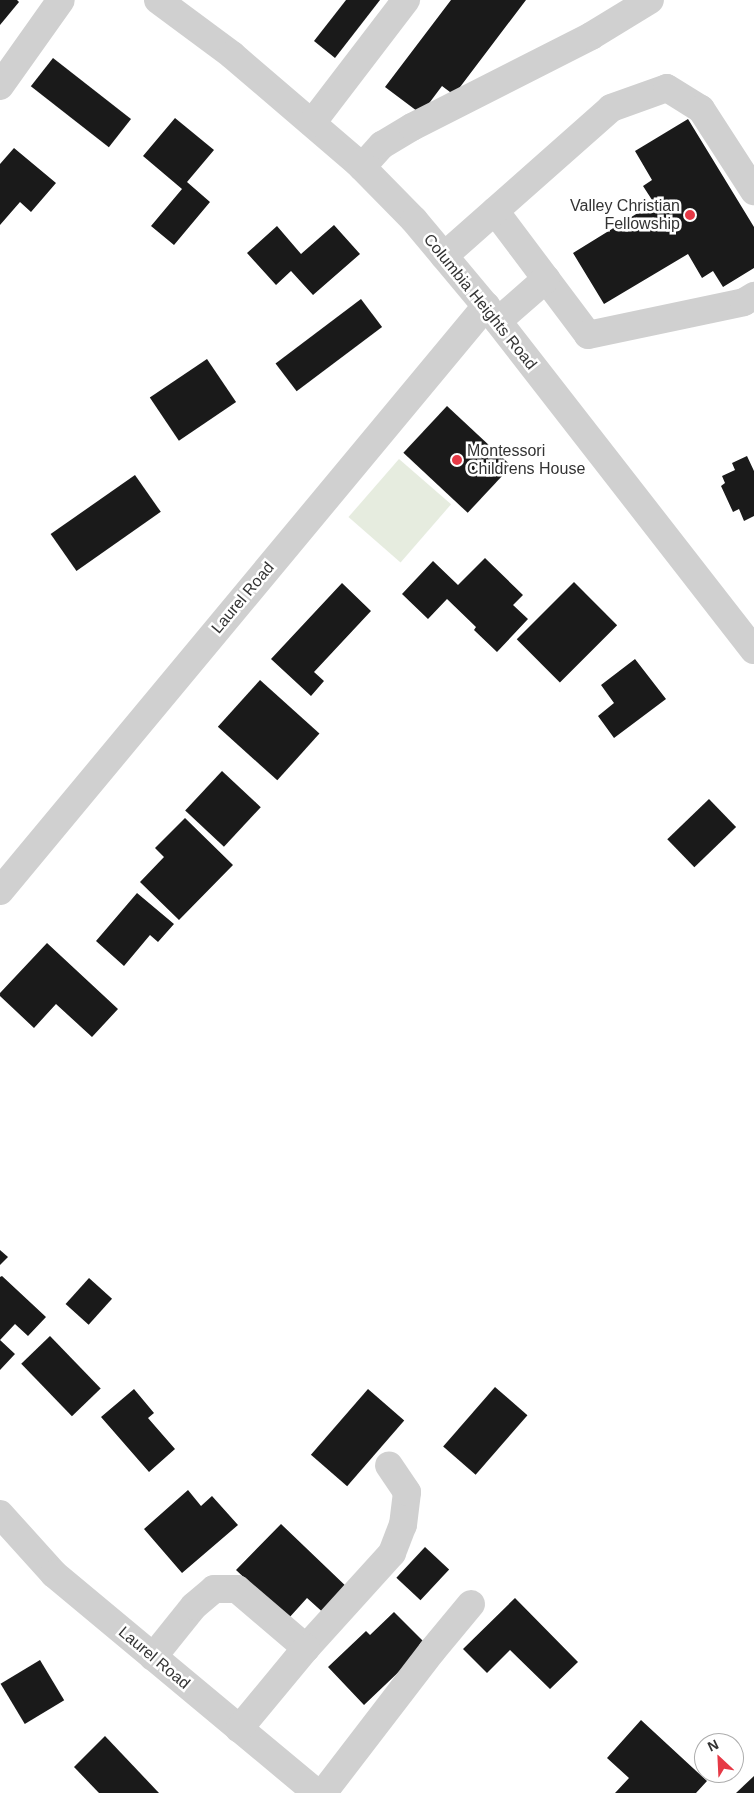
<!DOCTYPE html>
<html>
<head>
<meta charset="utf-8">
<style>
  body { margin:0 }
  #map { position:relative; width:754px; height:1793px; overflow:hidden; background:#fff; font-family:Helvetica,sans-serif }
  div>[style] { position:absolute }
  .green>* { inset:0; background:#e6ecdf; transform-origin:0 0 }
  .building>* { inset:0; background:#1a1a1a; transform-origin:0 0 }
  .minor>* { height:28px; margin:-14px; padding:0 14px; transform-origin:14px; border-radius:14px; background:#d0d0d0 }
  .dots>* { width:14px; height:14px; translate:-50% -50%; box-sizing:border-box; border:2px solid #fff; border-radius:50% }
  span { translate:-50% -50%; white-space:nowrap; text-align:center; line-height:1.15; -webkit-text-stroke:5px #fff; paint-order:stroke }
  .poi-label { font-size:16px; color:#333 }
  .right { translate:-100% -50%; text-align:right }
  .left { translate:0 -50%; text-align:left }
  .street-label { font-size:16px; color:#333 }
  .north { position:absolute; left:694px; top:1733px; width:50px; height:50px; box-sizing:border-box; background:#fff; border:1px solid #adadad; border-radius:50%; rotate:335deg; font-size:14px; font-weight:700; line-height:20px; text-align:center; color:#333 }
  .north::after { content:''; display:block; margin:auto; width:18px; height:22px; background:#e63946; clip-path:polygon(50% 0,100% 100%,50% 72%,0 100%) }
</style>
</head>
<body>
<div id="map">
  <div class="green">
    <div style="left:399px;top:459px;width:69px;height:77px;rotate:41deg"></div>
  </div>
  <div class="building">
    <div style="clip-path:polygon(0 0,17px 0,19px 2px,0 25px)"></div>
    <div style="clip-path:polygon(346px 0,380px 0,335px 58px,314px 41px)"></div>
    <div style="clip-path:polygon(451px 0,526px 0,454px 95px,442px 86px,421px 114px,385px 87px)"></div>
    <div style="left:53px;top:58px;width:99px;height:36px;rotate:38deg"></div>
    <div style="clip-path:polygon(175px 118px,214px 150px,187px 182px,210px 202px,174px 245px,151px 226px,182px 189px,143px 156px)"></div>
    <div style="clip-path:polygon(688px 119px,754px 227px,754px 268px,723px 287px,713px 271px,702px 278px,688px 254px,604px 304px,573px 253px,654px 203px,643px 186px,652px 180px,635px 151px)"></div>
    <div style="clip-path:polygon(14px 148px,56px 183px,31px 212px,20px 202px,0 225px,0 164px)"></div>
    <div style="clip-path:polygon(334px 225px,360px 254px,313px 295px,291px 271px,276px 285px,247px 253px,277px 226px,301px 254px)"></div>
    <div style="left:361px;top:299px;width:35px;height:107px;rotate:53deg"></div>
    <div style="left:207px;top:359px;width:52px;height:69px;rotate:56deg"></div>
    <div style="left:447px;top:406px;width:88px;height:64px;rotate:43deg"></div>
    <div style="clip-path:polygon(747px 456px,754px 471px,754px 516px,744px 521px,739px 509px,733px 512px,721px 486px,725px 483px,722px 476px,735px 470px,732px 463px)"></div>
    <div style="left:135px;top:475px;width:45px;height:103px;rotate:55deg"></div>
    <div style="clip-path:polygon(485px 558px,523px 595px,513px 605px,528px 619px,497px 652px,474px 630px,476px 627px,447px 599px,428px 619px,402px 594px,433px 561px,458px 585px)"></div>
    <div style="left:574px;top:582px;width:61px;height:81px;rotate:45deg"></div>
    <div style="clip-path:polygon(342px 583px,371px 611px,314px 672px,324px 681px,311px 696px,271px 659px)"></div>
    <div style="clip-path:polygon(635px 659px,666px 699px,614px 738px,598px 716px,614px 703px,601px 685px)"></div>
    <div style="left:260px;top:680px;width:80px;height:63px;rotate:42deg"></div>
    <div style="left:222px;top:771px;width:53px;height:54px;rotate:43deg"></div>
    <div style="left:709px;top:799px;width:39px;height:58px;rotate:46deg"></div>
    <div style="clip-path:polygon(185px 818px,233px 865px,179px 920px,140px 882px,164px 857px,155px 848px)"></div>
    <div style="clip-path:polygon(137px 893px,174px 924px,158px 942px,150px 935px,124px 966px,96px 941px)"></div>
    <div style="clip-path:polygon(47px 943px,118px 1009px,92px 1037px,56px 1004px,34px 1028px,0 996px,0 993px)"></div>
    <div style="clip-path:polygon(0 1250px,8px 1257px,0 1265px)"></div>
    <div style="clip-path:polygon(2px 1276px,46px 1317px,28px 1336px,15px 1324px,0 1340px,15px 1354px,0 1370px,0 1277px)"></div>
    <div style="left:89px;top:1278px;width:31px;height:35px;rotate:42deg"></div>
    <div style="left:50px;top:1336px;width:73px;height:40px;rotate:46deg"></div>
    <div style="left:495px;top:1387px;width:43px;height:79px;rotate:41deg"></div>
    <div style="clip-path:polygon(134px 1389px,154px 1413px,148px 1418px,175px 1449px,149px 1472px,101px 1417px)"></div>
    <div style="left:368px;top:1389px;width:48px;height:87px;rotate:41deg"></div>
    <div style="clip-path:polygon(188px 1490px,201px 1506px,212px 1496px,238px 1525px,182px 1573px,144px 1529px)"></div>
    <div style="clip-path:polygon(281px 1524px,351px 1591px,327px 1616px,307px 1598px,288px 1619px,236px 1570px)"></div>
    <div style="left:425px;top:1547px;width:33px;height:42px;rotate:43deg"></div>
    <div style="clip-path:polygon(515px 1598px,578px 1662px,550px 1689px,510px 1650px,487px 1673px,463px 1649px)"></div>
    <div style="clip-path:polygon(394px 1612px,427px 1645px,364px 1705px,328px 1667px,366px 1631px,370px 1635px)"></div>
    <div style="left:40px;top:1660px;width:47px;height:46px;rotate:59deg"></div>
    <div style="clip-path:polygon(641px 1720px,707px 1781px,696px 1793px,615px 1793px,629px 1778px,607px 1758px)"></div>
    <div style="clip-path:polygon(105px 1736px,159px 1793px,99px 1793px,74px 1767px)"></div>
    <div style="clip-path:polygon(754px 1776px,754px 1793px,736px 1793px)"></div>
  </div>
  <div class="minor">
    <div style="left:158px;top:0;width:92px;rotate:36.6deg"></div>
    <div style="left:232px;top:55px;width:165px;rotate:40.6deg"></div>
    <div style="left:357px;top:162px;width:81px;rotate:45.5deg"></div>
    <div style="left:414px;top:220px;width:112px;rotate:50.1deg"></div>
    <div style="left:486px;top:306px;width:436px;rotate:52.1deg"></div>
    <div style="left:0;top:86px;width:105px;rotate:-54.7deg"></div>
    <div style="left:312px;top:123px;width:155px;rotate:-52.6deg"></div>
    <div style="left:362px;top:167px;width:30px;rotate:-48deg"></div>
    <div style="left:382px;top:145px;width:35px;rotate:-31deg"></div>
    <div style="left:412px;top:127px;width:201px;rotate:-26.9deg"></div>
    <div style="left:591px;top:36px;width:69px;rotate:-31.4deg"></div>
    <div style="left:495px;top:211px;width:155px;rotate:53.1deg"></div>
    <div style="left:588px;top:335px;width:159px;rotate:-11.9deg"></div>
    <div style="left:744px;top:302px;width:12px;rotate:-31deg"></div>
    <div style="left:444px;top:256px;width:223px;rotate:-41.5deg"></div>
    <div style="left:611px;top:108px;width:59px;rotate:-19.7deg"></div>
    <div style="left:667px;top:88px;width:40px;rotate:32deg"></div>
    <div style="left:701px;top:109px;width:98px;rotate:57.1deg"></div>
    <div style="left:498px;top:321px;width:64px;rotate:-41.2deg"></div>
    <div style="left:0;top:891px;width:761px;rotate:-50.28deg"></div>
    <div style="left:0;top:1514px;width:81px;rotate:48deg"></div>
    <div style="left:54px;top:1574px;width:342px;rotate:39.8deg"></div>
    <div style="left:306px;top:1648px;width:128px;rotate:-47.8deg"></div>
    <div style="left:392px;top:1553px;width:30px;rotate:-69deg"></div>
    <div style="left:403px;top:1525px;width:33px;rotate:-83deg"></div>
    <div style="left:407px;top:1492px;width:32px;rotate:-124deg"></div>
    <div style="left:153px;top:1657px;width:65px;rotate:-51.2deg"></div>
    <div style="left:194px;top:1606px;width:26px;rotate:-40deg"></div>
    <div style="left:214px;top:1589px;width:23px"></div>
    <div style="left:237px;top:1589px;width:91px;rotate:40.5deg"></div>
    <div style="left:306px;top:1648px;width:105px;rotate:129.6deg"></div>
    <div style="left:323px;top:1793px;width:179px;rotate:-52.5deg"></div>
    <div style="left:432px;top:1651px;width:61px;rotate:-50.3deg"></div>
  </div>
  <div class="dots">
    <div style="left:690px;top:215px;background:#e63946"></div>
    <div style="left:457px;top:460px;background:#e63946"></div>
  </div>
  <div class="poi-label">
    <span class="right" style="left:680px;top:215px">Valley Christian<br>Fellowship</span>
    <span class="left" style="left:467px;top:460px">Montessori<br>Childrens House</span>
  </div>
  <div class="street-label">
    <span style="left:480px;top:302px;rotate:51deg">Columbia Heights Road</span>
    <span style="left:243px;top:598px;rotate:-50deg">Laurel Road</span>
    <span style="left:154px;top:1658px;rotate:40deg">Laurel Road</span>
  </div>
  <div class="north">N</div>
</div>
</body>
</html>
